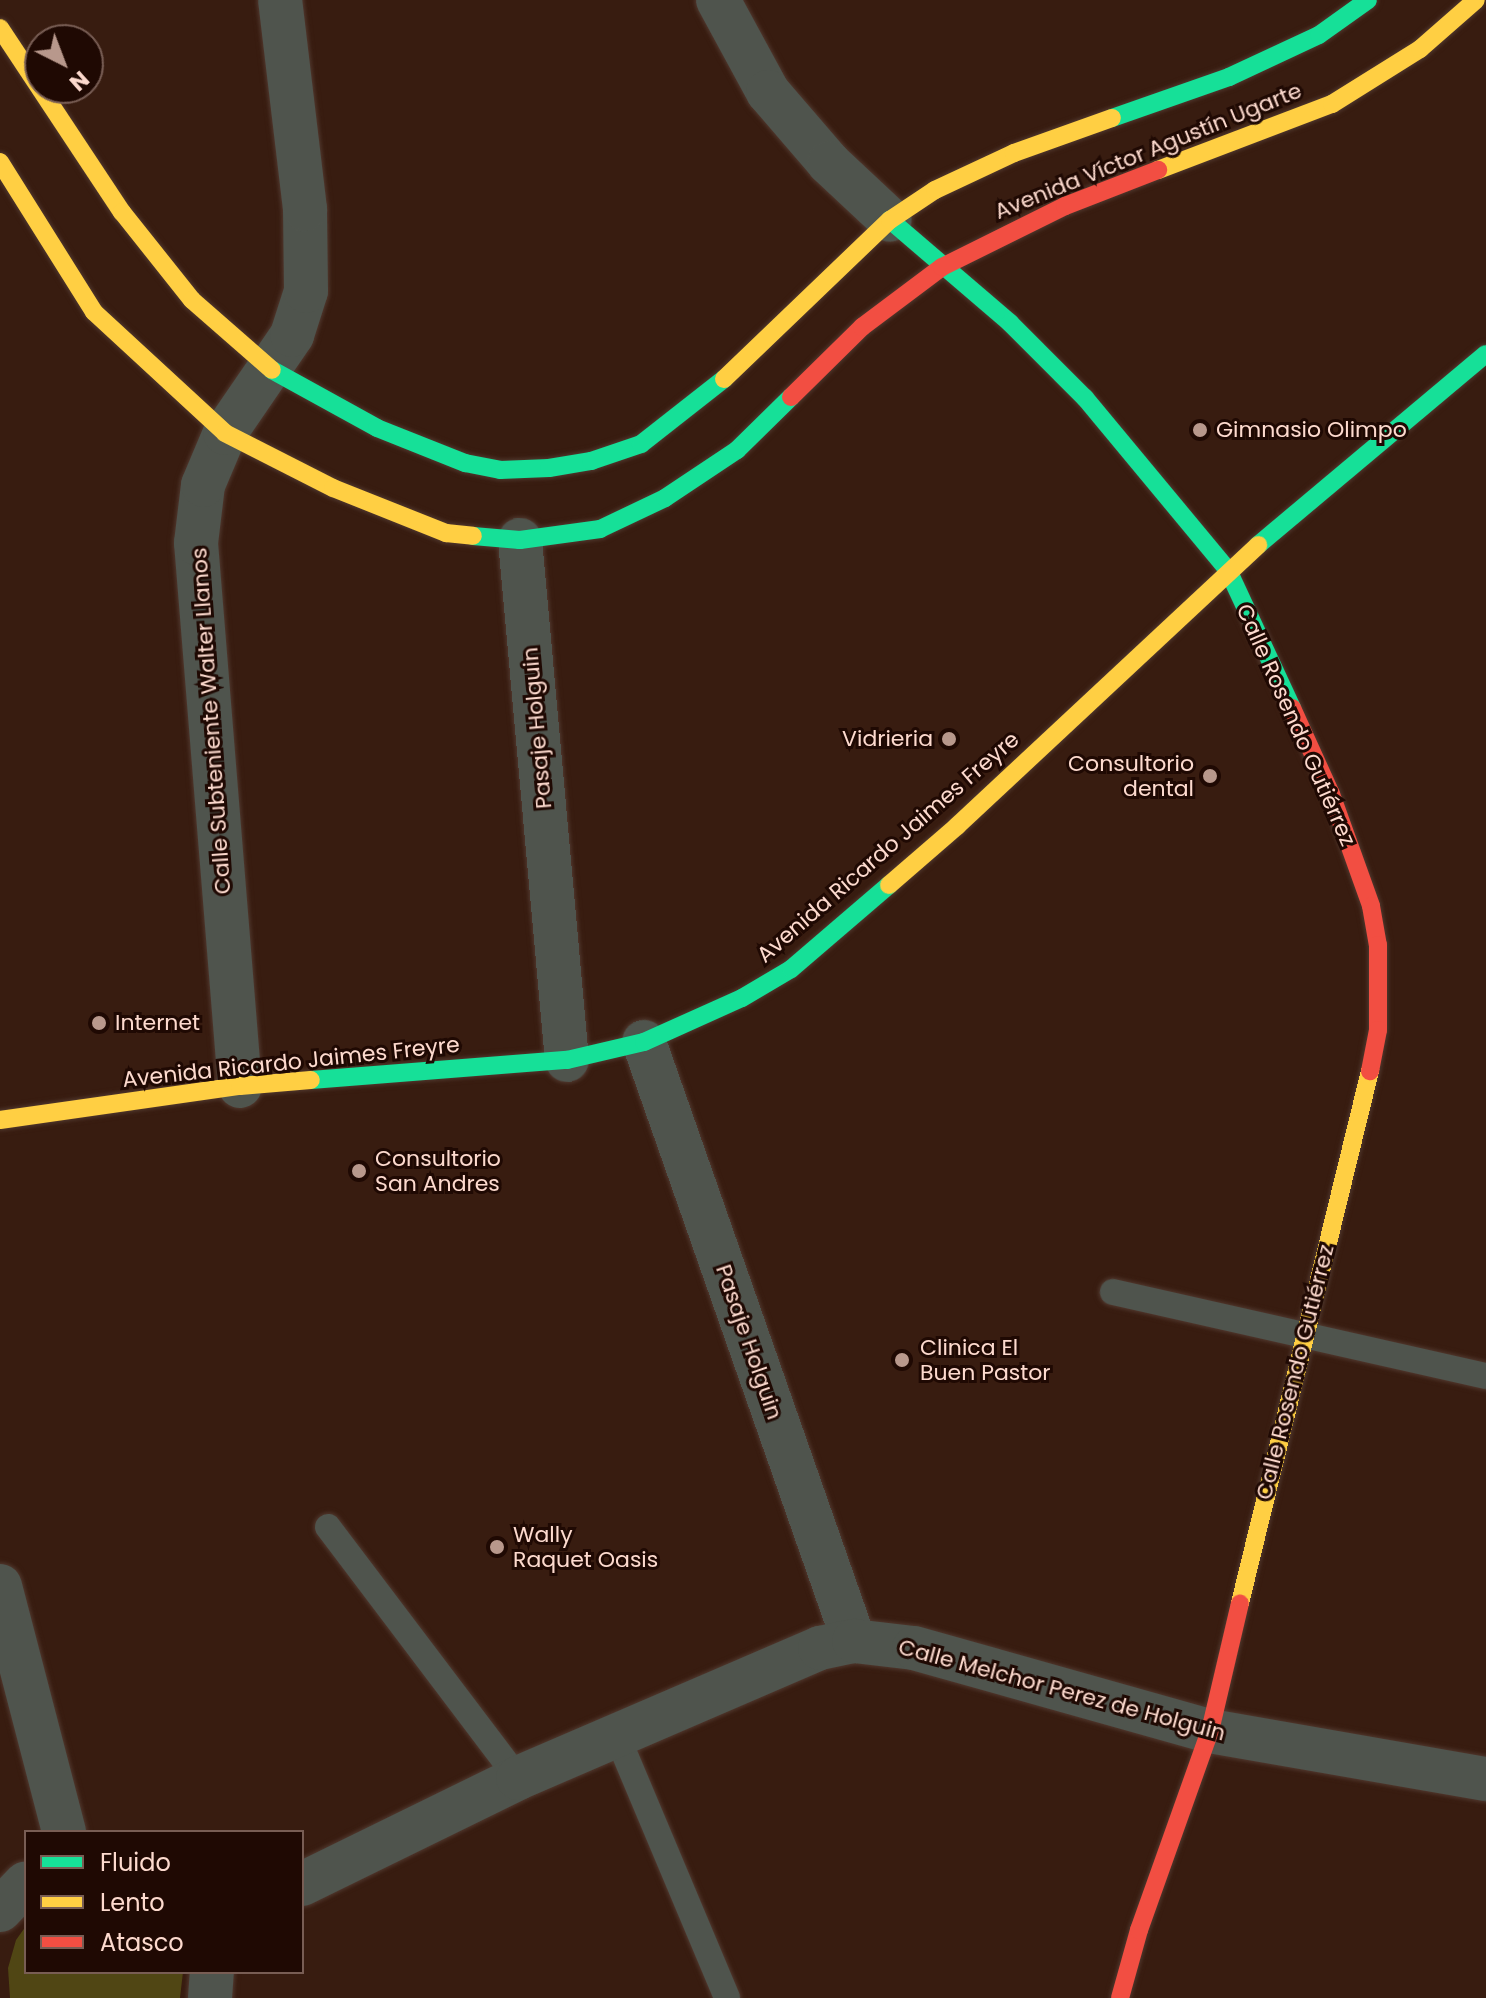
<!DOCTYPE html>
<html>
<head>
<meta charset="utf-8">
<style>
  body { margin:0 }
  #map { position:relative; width:1486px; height:1998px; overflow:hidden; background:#381c10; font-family:Poppins,sans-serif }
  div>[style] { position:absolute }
  .green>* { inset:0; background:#504614 }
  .roads { filter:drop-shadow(0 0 2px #50382e) drop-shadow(0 0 2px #50382e) }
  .lane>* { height:26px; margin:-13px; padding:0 13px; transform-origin:13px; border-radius:13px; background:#4f544d }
  .street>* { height:44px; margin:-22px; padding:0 22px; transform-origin:22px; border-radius:22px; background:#4f544d }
  .fast>* { height:18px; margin:-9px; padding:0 9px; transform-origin:9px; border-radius:9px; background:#16e098 }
  .slow>* { height:18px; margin:-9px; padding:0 9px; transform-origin:9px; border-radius:9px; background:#ffcf43 }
  .jam>* { height:18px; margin:-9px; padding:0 9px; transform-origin:9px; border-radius:9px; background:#f24e42 }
  .dots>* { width:22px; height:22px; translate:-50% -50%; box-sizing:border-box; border:4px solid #1f0903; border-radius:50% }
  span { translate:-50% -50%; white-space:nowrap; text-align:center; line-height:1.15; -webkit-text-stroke:6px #1f0903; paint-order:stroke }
  .street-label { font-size:22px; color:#fddace }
  .poi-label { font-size:22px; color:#fddace }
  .left { translate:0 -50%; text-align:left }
  .right { translate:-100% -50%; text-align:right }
  .legend { position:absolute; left:24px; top:1830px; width:280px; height:144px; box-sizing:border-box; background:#1f0903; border:2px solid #785d54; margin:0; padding:10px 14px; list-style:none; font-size:24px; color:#fddace }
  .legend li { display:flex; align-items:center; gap:16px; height:40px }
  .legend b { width:40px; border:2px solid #785d54 }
  .north { position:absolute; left:24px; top:24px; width:80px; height:80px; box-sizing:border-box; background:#1f0903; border:2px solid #785d54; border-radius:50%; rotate:138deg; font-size:22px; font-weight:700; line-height:32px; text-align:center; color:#fddace }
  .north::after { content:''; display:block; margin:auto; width:28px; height:36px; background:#b8988c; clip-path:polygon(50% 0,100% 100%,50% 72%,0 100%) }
</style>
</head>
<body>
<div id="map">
  <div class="green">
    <div style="clip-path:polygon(26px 1926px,26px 1972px,183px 1972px,180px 1998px,10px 1998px,8px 1968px,16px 1940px)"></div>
  </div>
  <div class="roads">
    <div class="lane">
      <div style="left:1113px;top:1292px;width:382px;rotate:12.7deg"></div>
      <div style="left:328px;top:1527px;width:315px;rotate:52.9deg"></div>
      <div style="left:617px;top:1736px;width:284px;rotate:67.2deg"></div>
    </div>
    <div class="street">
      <div style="left:718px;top:0;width:105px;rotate:61.5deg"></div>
      <div style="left:768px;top:92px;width:94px;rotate:49.3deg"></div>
      <div style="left:829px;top:163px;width:83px;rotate:43.1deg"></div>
      <div style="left:520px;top:540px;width:522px;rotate:84.84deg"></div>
      <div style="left:644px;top:1042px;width:635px;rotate:70.68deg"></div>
      <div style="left:240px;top:1086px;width:545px;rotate:-94.63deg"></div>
      <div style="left:196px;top:543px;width:58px;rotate:-83.1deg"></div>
      <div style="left:203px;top:485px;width:56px;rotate:-67.1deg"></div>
      <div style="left:225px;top:433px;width:119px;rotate:-55.6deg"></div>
      <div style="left:292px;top:335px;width:46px;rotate:-72.3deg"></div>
      <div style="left:306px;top:291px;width:82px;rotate:-90.7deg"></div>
      <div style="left:305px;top:209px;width:210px;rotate:-96.8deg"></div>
      <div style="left:0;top:1586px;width:254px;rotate:75.4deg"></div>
      <div style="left:302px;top:1884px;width:241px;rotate:-26.1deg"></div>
      <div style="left:518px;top:1778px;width:329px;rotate:-23.3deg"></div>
      <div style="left:820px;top:1648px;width:35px;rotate:-12deg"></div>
      <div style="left:854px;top:1641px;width:60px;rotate:6.7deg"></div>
      <div style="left:914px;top:1648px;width:307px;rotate:15.7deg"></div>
      <div style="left:1210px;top:1731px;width:280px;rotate:9.9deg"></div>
      <div style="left:0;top:1910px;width:37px;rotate:-46deg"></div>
      <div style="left:210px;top:1998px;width:26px;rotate:-86deg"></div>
    </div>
    <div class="fast">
      <div style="left:1112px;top:118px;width:124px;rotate:-19.3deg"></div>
      <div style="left:1229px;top:77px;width:99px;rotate:-25deg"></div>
      <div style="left:1319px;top:35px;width:60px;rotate:-35.5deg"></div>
      <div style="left:890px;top:220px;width:158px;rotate:40.6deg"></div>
      <div style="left:1010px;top:323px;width:106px;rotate:45deg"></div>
      <div style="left:1085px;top:398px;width:224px;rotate:50.3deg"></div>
      <div style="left:1228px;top:570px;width:152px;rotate:65.1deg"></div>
      <div style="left:272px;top:370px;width:120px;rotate:28.9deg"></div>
      <div style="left:377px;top:428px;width:95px;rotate:21.7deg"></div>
      <div style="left:465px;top:463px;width:36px;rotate:11deg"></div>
      <div style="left:500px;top:470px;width:49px;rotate:-2.3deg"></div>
      <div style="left:549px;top:468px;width:43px;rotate:-9.5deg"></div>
      <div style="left:591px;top:461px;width:53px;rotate:-18.8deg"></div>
      <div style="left:641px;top:444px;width:105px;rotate:-38.1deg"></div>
      <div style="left:473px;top:536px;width:47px;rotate:4.9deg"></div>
      <div style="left:520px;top:540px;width:81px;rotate:-7.8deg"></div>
      <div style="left:600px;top:529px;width:72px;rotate:-25.5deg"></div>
      <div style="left:665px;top:498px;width:87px;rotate:-33.7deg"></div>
      <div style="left:737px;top:450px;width:76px;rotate:-44.5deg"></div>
      <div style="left:1258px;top:545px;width:297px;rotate:-40deg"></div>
      <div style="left:311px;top:1080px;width:257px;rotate:-4.5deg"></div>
      <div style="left:567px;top:1060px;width:79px;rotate:-13.2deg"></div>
      <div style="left:644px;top:1042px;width:107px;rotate:-24.2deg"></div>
      <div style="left:742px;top:998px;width:57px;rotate:-30.6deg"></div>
      <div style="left:791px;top:969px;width:129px;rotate:-40.6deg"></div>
    </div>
    <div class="slow">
      <div style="left:0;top:28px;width:221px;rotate:56.5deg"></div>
      <div style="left:122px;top:212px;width:112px;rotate:51.5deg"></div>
      <div style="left:192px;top:300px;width:106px;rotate:41.2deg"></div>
      <div style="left:0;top:162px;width:177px;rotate:57.9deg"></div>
      <div style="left:94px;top:312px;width:178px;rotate:42.7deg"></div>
      <div style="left:225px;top:433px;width:121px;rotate:27deg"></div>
      <div style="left:333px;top:488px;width:122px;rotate:21.7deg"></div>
      <div style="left:446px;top:533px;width:27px;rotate:6deg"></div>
      <div style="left:1158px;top:170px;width:186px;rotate:-20.8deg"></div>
      <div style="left:1332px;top:104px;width:104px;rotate:-32deg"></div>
      <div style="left:1420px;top:49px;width:74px;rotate:-41.2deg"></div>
      <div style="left:724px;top:379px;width:230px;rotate:-43.8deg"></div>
      <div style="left:890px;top:220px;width:54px;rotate:-33.7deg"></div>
      <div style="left:935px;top:190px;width:87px;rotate:-25.1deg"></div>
      <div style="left:1014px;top:153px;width:104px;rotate:-19.7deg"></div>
      <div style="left:889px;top:885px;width:90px;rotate:-40.9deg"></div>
      <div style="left:957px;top:826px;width:412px;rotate:-43deg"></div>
      <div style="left:0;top:1120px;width:242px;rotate:-8.1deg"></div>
      <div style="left:240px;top:1086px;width:71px;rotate:-4.8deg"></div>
      <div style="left:1240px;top:1603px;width:548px;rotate:-76.27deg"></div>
    </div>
    <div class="jam">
      <div style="left:791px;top:397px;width:100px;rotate:-44.6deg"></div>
      <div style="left:862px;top:327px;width:100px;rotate:-36.9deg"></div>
      <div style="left:942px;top:267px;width:137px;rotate:-26.4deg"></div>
      <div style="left:1065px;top:206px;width:100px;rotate:-21.2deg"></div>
      <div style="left:1292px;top:708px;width:94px;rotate:65.6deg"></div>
      <div style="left:1331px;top:794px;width:119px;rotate:70.3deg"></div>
      <div style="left:1371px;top:906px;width:40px;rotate:80deg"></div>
      <div style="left:1378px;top:945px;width:85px;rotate:90deg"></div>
      <div style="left:1378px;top:1030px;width:42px;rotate:101deg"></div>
      <div style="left:1120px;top:1998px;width:71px;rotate:-74.4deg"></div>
      <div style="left:1139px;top:1930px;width:211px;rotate:-70.4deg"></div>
      <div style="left:1210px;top:1731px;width:131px;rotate:-76.8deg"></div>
    </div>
  </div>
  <div class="dots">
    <div style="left:1200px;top:430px;background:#b8988c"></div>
    <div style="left:949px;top:739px;background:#b8988c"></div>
    <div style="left:1210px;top:776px;background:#b8988c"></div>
    <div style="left:99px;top:1023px;background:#b8988c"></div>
    <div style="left:359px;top:1171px;background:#b8988c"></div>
    <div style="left:902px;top:1360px;background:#b8988c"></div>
    <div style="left:497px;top:1547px;background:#b8988c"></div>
  </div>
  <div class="street-label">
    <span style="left:1148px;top:151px;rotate:-22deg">Avenida Víctor Agustín Ugarte</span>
    <span style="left:211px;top:721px;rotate:-94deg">Calle Subteniente Walter Llanos</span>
    <span style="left:1296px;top:725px;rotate:66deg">Calle Rosendo Gutiérrez</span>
    <span style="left:537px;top:728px;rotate:-95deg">Pasaje Holguin</span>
    <span style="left:888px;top:847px;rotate:-41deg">Avenida Ricardo Jaimes Freyre</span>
    <span style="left:291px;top:1062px;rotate:-6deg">Avenida Ricardo Jaimes Freyre</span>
    <span style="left:749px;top:1342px;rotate:71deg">Pasaje Holguin</span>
    <span style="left:1295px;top:1372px;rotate:-76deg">Calle Rosendo Gutiérrez</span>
    <span style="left:1062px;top:1690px;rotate:15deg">Calle Melchor Perez de Holguin</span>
  </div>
  <div class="poi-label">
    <span class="left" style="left:1216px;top:430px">Gimnasio Olimpo</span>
    <span class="right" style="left:933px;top:739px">Vidrieria</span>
    <span class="right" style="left:1194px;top:776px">Consultorio<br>dental</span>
    <span class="left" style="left:115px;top:1023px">Internet</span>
    <span class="left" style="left:375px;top:1171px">Consultorio<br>San Andres</span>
    <span class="left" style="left:920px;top:1360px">Clinica El<br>Buen Pastor</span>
    <span class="left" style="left:513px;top:1547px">Wally<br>Raquet Oasis</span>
  </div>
  <ul class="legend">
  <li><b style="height:10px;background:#16e098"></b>Fluido</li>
  <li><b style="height:10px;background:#ffcf43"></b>Lento</li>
  <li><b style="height:10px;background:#f24e42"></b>Atasco</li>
  </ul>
  <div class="north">N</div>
</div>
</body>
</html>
